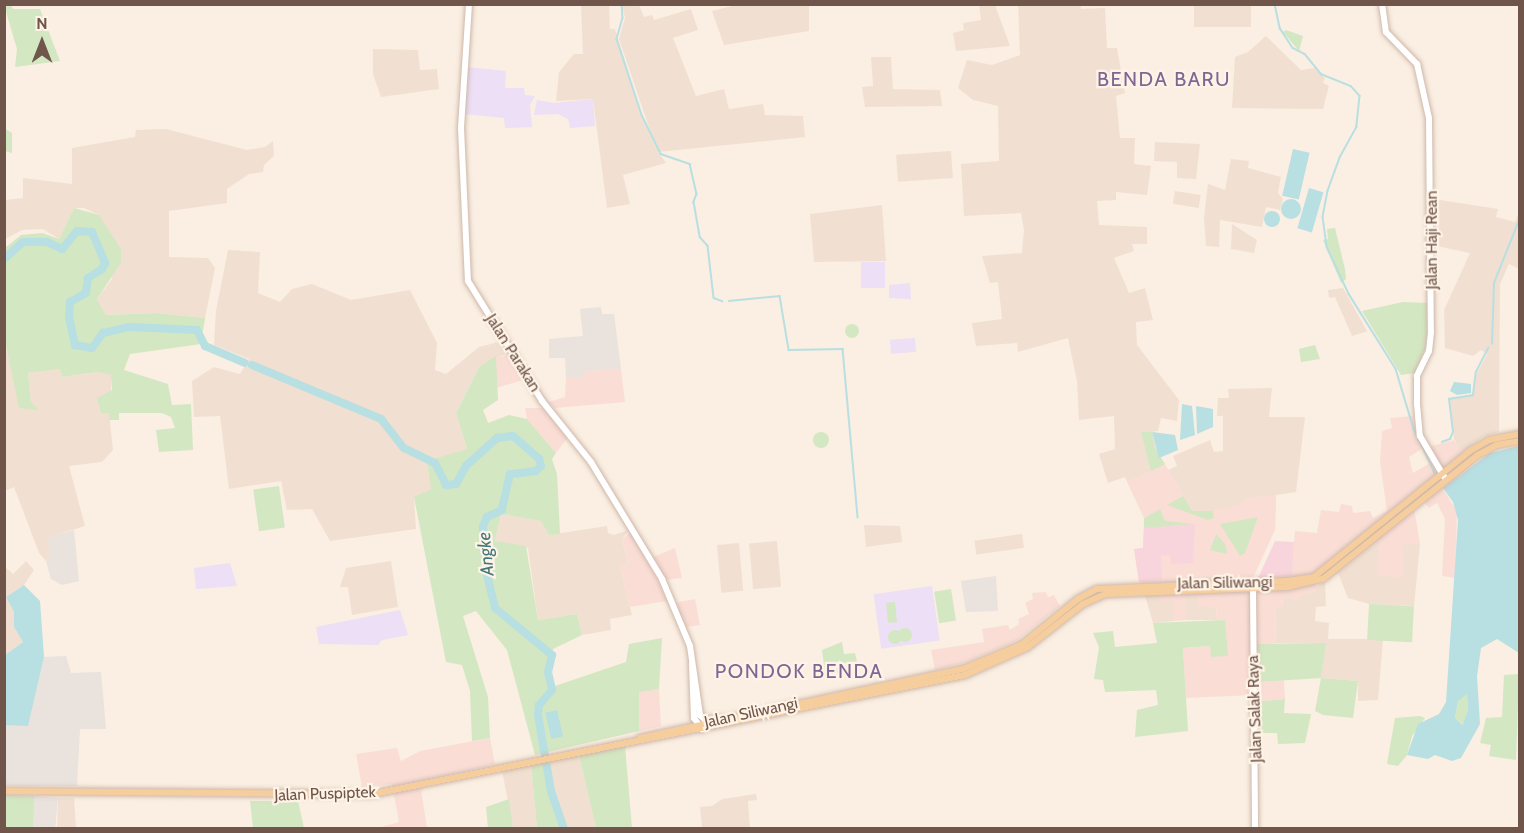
<!DOCTYPE html>
<html>
<head>
<meta charset="utf-8">
<style>
  body { margin:0 }
  #map { position:relative; width:1524px; height:833px; overflow:hidden; background:#faefe2; font-family:Cabin,sans-serif }
  div>[style] { position:absolute }
  .residential>* { inset:0; background:#f1e0d1; transform-origin:0 0 }
  .commercial>* { inset:0; background:#faded6 }
  .industrial>* { inset:0; background:#e9e2dd; transform-origin:0 0 }
  .education>* { inset:0; background:#ecdff6; transform-origin:0 0 }
  .medical>* { inset:0; background:#f8d5dc }
  .green>* { inset:0; background:#d3e7c2; transform-origin:0 0 }
  .round { border-radius:50% }
  .water>* { inset:0; background:#b8dfe2; transform-origin:0 0 }
  .stream>* { height:1.5px; margin:-0.75px; padding:0 0.75px; transform-origin:0.75px; border-radius:0.75px; background:#b8dfe2 }
  .river>* { height:8px; margin:-4px; padding:0 4px; transform-origin:4px; border-radius:4px; background:#b8dfe2 }
  .roads { filter:drop-shadow(0 0 2px #cfb7aa) drop-shadow(0 0 2px #cfb7aa) }
  .secondary>* { height:6px; margin:-3px; padding:0 3px; transform-origin:3px; border-radius:3px; background:#fff }
  .primary>* { height:6px; margin:-3px; padding:0 3px; transform-origin:3px; border-radius:3px; background:#f6ce9e }
  span { translate:-50% -50%; white-space:nowrap; text-align:center; line-height:1.15; -webkit-text-stroke:4.5px #fef3e7; paint-order:stroke }
  .street-label { font-size:16px; color:#70554a }
  .water-label { font-size:18px; color:#43777b; font-style:italic }
  .quarter-label { font-size:20px; color:#806693; letter-spacing:1.5px }
  .frame { position:absolute; inset:0; border:6px solid #70554a; pointer-events:none }
  .north { position:absolute; left:12px; top:12px; width:60px; height:60px; -webkit-text-stroke:4px #fef3e7; paint-order:stroke; rotate:0deg; font-size:16px; font-weight:700; line-height:24px; text-align:center; color:#70554a }
  .north::after { content:''; display:block; margin:auto; width:21px; height:27px; background:#70554a; clip-path:polygon(50% 0,100% 100%,50% 72%,0 100%) }
</style>
</head>
<body>
<div id="map">
  <div class="residential">
    <div style="clip-path:polygon(1080px 4px,1081px 9px,1105px 8px,1107px 48px,1117px 48px,1125px 93px,1116px 96px,1120px 138px,1135px 138px,1134px 164px,1151px 166px,1147px 195px,1116px 192px,1116px 200px,1097px 201px,1099px 225px,1147px 227px,1147px 244px,1132px 244px,1134px 251px,1114px 258px,1129px 293px,1145px 288px,1153px 320px,1136px 322px,1137px 345px,1179px 400px,1177px 421px,1161px 418px,1158px 431px,1152px 432px,1159px 458px,1168px 470px,1177px 466px,1173px 456px,1210px 440px,1214px 452px,1223px 451px,1223px 416px,1217px 416px,1218px 398px,1229px 398px,1228px 389px,1272px 388px,1269px 417px,1305px 417px,1296px 492px,1276px 495px,1275px 530px,1144px 528px,1144px 517px,1125px 477px,1108px 483px,1099px 454px,1115px 449px,1114px 416px,1079px 420px,1077px 381px,1068px 338px,1018px 352px,1017px 343px,976px 346px,972px 323px,1002px 319px,998px 282px,990px 283px,982px 256px,1022px 253px,1024px 230px,1021px 213px,964px 216px,961px 164px,999px 161px,998px 106px,973px 100px,958px 88px,967px 60px,992px 65px,1020px 55px,1018px 5px)"></div>
    <div style="clip-path:polygon(581px 5px,609px 5px,610px 29px,615px 29px,640px 110px,657px 151px,619px 39px,625px 18px,622px 5px,639px 5px,644px 17px,652px 15px,654px 20px,691px 9px,698px 30px,673px 38px,696px 96px,724px 89px,729px 109px,763px 104px,765px 115px,803px 116px,805px 137px,658px 152px,666px 163px,623px 175px,630px 204px,607px 208px,593px 99px,556px 101px,559px 72px,574px 54px,583px 54px)"></div>
    <div style="clip-path:polygon(736px 5px,809px 5px,809px 31px,724px 45px,712px 11px)"></div>
    <div style="clip-path:polygon(979px 5px,995px 5px,1010px 46px,956px 51px,953px 33px,964px 30px,963px 23px,981px 20px)"></div>
    <div style="left:1194px;top:5px;width:57px;height:22px"></div>
    <div style="clip-path:polygon(1266px 36px,1301px 70px,1314px 68px,1325px 78px,1323px 83px,1329px 86px,1323px 109px,1232px 108px,1235px 57px,1248px 52px)"></div>
    <div style="clip-path:polygon(373px 49px,418px 50px,420px 70px,437px 69px,439px 89px,381px 97px,373px 74px)"></div>
    <div style="clip-path:polygon(871px 57px,891px 57px,893px 89px,940px 90px,942px 106px,865px 107px,862px 87px,873px 86px)"></div>
    <div style="clip-path:polygon(166px 129px,247px 150px,265px 147px,273px 141px,274px 156px,264px 165px,263px 172px,249px 174px,227px 189px,227px 203px,169px 211px,169px 257px,208px 258px,215px 268px,205px 318px,156px 313px,106px 315px,97px 299px,112px 279px,99px 215px,84px 208px,74px 208px,59px 239px,43px 229px,22px 230px,5px 239px,5px 200px,23px 198px,23px 178px,72px 184px,72px 148px,135px 137px,136px 130px)"></div>
    <div style="clip-path:polygon(1155px 142px,1200px 144px,1196px 179px,1177px 178px,1177px 162px,1154px 161px)"></div>
    <div style="left:951px;top:151px;width:27px;height:55px;rotate:86deg"></div>
    <div style="clip-path:polygon(1231px 159px,1249px 161px,1248px 168px,1281px 177px,1278px 193px,1283px 199px,1280px 210px,1266px 207px,1262px 227px,1220px 220px,1219px 247px,1206px 246px,1204px 218px,1208px 184px,1225px 190px)"></div>
    <div style="left:1175px;top:191px;width:26px;height:13px;rotate:9deg"></div>
    <div style="clip-path:polygon(1434px 199px,1498px 209px,1496px 217px,1515px 222px,1519px 212px,1519px 269px,1509px 264px,1500px 284px,1499px 432px,1483px 437px,1462px 452px,1454px 439px,1449px 398px,1474px 394px,1474px 379px,1487px 354px,1481px 350px,1473px 356px,1445px 348px,1444px 310px,1470px 253px,1432px 245px)"></div>
    <div style="clip-path:polygon(882px 205px,886px 261px,814px 262px,810px 214px)"></div>
    <div style="clip-path:polygon(1232px 224px,1257px 240px,1254px 253px,1231px 249px)"></div>
    <div style="clip-path:polygon(228px 250px,260px 252px,258px 293px,280px 302px,292px 289px,312px 284px,351px 300px,410px 290px,437px 343px,435px 370px,446px 374px,479px 347px,506px 340px,512px 351px,479px 367px,456px 413px,467px 449px,431px 489px,414px 498px,416px 529px,330px 541px,312px 509px,287px 510px,281px 481px,229px 489px,220px 416px,194px 417px,192px 381px,214px 367px,240px 374px,249px 359px,214px 345px,216px 311px)"></div>
    <div style="clip-path:polygon(1343px 288px,1367px 331px,1368px 331px,1352px 336px,1335px 297px,1329px 298px,1328px 290px)"></div>
    <div style="clip-path:polygon(4px 341px,11px 364px,31px 402px,28px 373px,60px 369px,63px 377px,98px 372px,112px 375px,109px 413px,113px 450px,102px 462px,69px 466px,85px 526px,49px 537px,50px 557px,46px 561px,39px 553px,14px 487px,5px 491px)"></div>
    <div style="clip-path:polygon(501px 514px,542px 521px,549px 535px,607px 526px,608px 533px,614px 535px,629px 530px,622px 539px,628px 563px,620px 566px,632px 615px,610px 619px,611px 630px,582px 635px,577px 614px,538px 620px,528px 548px,495px 541px)"></div>
    <div style="clip-path:polygon(864px 525px,900px 526px,902px 542px,866px 547px)"></div>
    <div style="left:1022px;top:534px;width:14px;height:48px;rotate:82deg"></div>
    <div style="clip-path:polygon(1380px 540px,1420px 544px,1414px 606px,1369px 604px,1348px 598px,1338px 573px)"></div>
    <div style="left:777px;top:541px;width:46px;height:28px;rotate:85deg"></div>
    <div style="left:739px;top:543px;width:48px;height:22px;rotate:85deg"></div>
    <div style="clip-path:polygon(26px 561px,34px 570px,24px 585px,6px 597px,14px 612px,14px 627px,23px 642px,5px 655px,4px 566px,13px 574px)"></div>
    <div style="clip-path:polygon(391px 561px,398px 607px,352px 615px,348px 587px,340px 587px,346px 568px)"></div>
    <div style="clip-path:polygon(1325px 582px,1326px 606px,1316px 607px,1315px 621px,1329px 623px,1328px 639px,1383px 639px,1378px 700px,1358px 701px,1358px 681px,1321px 678px,1325px 643px,1276px 643px,1275px 607px,1282px 607px,1283px 597px,1299px 596px)"></div>
    <div style="clip-path:polygon(1186px 590px,1198px 590px,1216px 608px,1217px 620px,1186px 620px)"></div>
    <div style="clip-path:polygon(1160px 591px,1174px 600px,1174px 621px,1153px 623px,1144px 592px)"></div>
    <div style="clip-path:polygon(579px 755px,596px 828px,567px 828px,555px 790px,550px 760px)"></div>
    <div style="clip-path:polygon(531px 764px,537px 828px,513px 828px,502px 770px)"></div>
    <div style="clip-path:polygon(756px 794px,757px 800px,748px 801px,750px 828px,702px 828px,700px 807px,712px 806px,722px 799px)"></div>
    <div style="clip-path:polygon(58px 798px,74px 798px,76px 828px,57px 828px)"></div>
  </div>
  <div class="commercial">
    <div style="clip-path:polygon(511px 354px,526px 379px,496px 388px,493px 359px)"></div>
    <div style="clip-path:polygon(621px 369px,625px 402px,555px 408px,549px 402px,565px 397px,566px 378px,583px 377px,584px 371px)"></div>
    <div style="clip-path:polygon(525px 408px,542px 408px,568px 437px,556px 453px,527px 419px)"></div>
    <div style="clip-path:polygon(1413px 416px,1423px 448px,1409px 457px,1413px 473px,1435px 460px,1428px 447px,1454px 440px,1473px 464px,1443px 489px,1457px 511px,1455px 578px,1442px 576px,1445px 519px,1437px 503px,1429px 508px,1424px 502px,1414px 507px,1420px 544px,1403px 545px,1403px 577px,1377px 576px,1379px 540px,1338px 573px,1316px 584px,1316px 592px,1299px 596px,1299px 600px,1283px 597px,1282px 607px,1275px 608px,1276px 643px,1257px 645px,1258px 682px,1284px 680px,1285px 699px,1255px 702px,1254px 695px,1186px 698px,1183px 648px,1210px 646px,1225px 621px,1217px 620px,1216px 608px,1199px 607px,1197px 590px,1186px 590px,1186px 620px,1174px 621px,1174px 600px,1160px 602px,1159px 591px,1144px 592px,1139px 582px,1134px 549px,1143px 548px,1144px 518px,1127px 482px,1165px 464px,1192px 511px,1213px 511px,1238px 505px,1246px 498px,1276px 495px,1275px 530px,1253px 578px,1291px 576px,1295px 531px,1317px 533px,1321px 510px,1339px 512px,1341px 504px,1352px 506px,1353px 513px,1370px 511px,1373px 518px,1387px 511px,1380px 462px,1382px 431px,1392px 428px,1390px 418px)"></div>
    <div style="clip-path:polygon(631px 532px,658px 581px,667px 601px,630px 607px,620px 566px,628px 563px,622px 539px)"></div>
    <div style="clip-path:polygon(675px 548px,682px 578px,665px 580px,653px 557px)"></div>
    <div style="clip-path:polygon(1046px 592px,1048px 597px,1054px 595px,1060px 606px,1016px 641px,967px 662px,935px 670px,931px 650px,984px 642px,982px 629px,1008px 625px,1010px 630px,1019px 624px,1018px 619px,1029px 614px,1025px 603px,1033px 599px,1032px 593px)"></div>
    <div style="clip-path:polygon(695px 599px,700px 625px,686px 627px,674px 603px)"></div>
    <div style="clip-path:polygon(659px 689px,661px 726px,639px 731px,639px 691px)"></div>
    <div style="clip-path:polygon(490px 738px,495px 764px,426px 780px,421px 789px,427px 828px,378px 828px,399px 822px,392px 784px,362px 787px,356px 754px,397px 748px,401px 761px,420px 751px)"></div>
  </div>
  <div class="industrial">
    <div style="clip-path:polygon(601px 307px,602px 314px,614px 314px,621px 369px,584px 371px,584px 377px,566px 378px,565px 358px,549px 358px,549px 339px,583px 336px,580px 309px)"></div>
    <div style="clip-path:polygon(74px 530px,79px 581px,62px 585px,51px 579px,46px 561px,50px 557px,48px 537px)"></div>
    <div style="clip-path:polygon(996px 576px,998px 611px,966px 612px,961px 581px)"></div>
    <div style="clip-path:polygon(66px 656px,71px 673px,101px 672px,106px 729px,80px 729px,77px 786px,5px 786px,5px 725px,28px 725px,44px 657px)"></div>
    <div style="left:34px;top:796px;width:24px;height:32px;rotate:5deg"></div>
  </div>
  <div class="education">
    <div style="clip-path:polygon(467px 67px,506px 71px,505px 88px,524px 88px,525px 95px,535px 96px,530px 105px,532px 127px,505px 128px,504px 118px,465px 114px)"></div>
    <div style="clip-path:polygon(593px 99px,595px 126px,570px 128px,568px 119px,558px 114px,534px 115px,537px 100px,554px 103px)"></div>
    <div style="left:861px;top:262px;width:24px;height:26px"></div>
    <div style="clip-path:polygon(910px 283px,911px 299px,889px 298px,889px 285px)"></div>
    <div style="left:915px;top:338px;width:14px;height:25px;rotate:86deg"></div>
    <div style="clip-path:polygon(230px 563px,237px 586px,196px 589px,194px 568px)"></div>
    <div style="left:932px;top:586px;width:55px;height:59px;rotate:82deg"></div>
    <div style="clip-path:polygon(400px 610px,408px 635px,382px 640px,378px 645px,319px 644px,316px 627px)"></div>
  </div>
  <div class="medical">
    <div style="clip-path:polygon(1195px 524px,1193px 563px,1171px 564px,1170px 555px,1161px 556px,1162px 581px,1139px 582px,1134px 549px,1143px 548px,1144px 528px)"></div>
    <div style="clip-path:polygon(1275px 541px,1294px 542px,1292px 576px,1258px 578px)"></div>
  </div>
  <div class="green">
    <div style="clip-path:polygon(4px 5px,11px 5px,13px 9px,40px 9px,60px 61px,15px 67px,17px 49px)"></div>
    <div style="clip-path:polygon(1286px 30px,1303px 36px,1299px 51px,1283px 32px)"></div>
    <div style="clip-path:polygon(4px 128px,12px 133px,12px 153px,5px 151px)"></div>
    <div style="clip-path:polygon(74px 208px,99px 215px,121px 249px,121px 263px,97px 299px,106px 315px,156px 313px,205px 318px,201px 344px,130px 354px,124px 370px,168px 384px,172px 405px,191px 404px,193px 450px,159px 452px,156px 430px,175px 428px,171px 417px,162px 413px,119px 413px,119px 420px,109px 420px,109px 413px,101px 413px,97px 398px,112px 390px,111px 375px,98px 372px,62px 377px,60px 369px,28px 373px,31px 402px,39px 410px,19px 408px,5px 341px,5px 248px,21px 235px,42px 233px,59px 239px)"></div>
    <div style="clip-path:polygon(1335px 228px,1345px 269px,1346px 279px,1341px 283px,1323px 240px,1328px 239px,1327px 229px)"></div>
    <div style="clip-path:polygon(1403px 302px,1429px 303px,1429px 340px,1415px 373px,1401px 375px,1362px 311px)"></div>
    <div class="round" style="left:845px;top:324px;width:14px;height:14px"></div>
    <div style="clip-path:polygon(1315px 345px,1320px 359px,1301px 362px,1299px 349px)"></div>
    <div style="clip-path:polygon(496px 356px,498px 400px,483px 410px,488px 423px,509px 415px,527px 419px,556px 453px,552px 459px,557px 474px,560px 534px,549px 535px,541px 521px,501px 514px,495px 541px,526px 546px,538px 620px,577px 614px,582px 635px,553px 649px,548px 675px,552px 687px,626px 662px,629px 644px,662px 638px,659px 689px,639px 692px,639px 731px,535px 755px,507px 650px,476px 611px,463px 616px,488px 697px,490px 738px,472px 741px,470px 691px,462px 665px,446px 662px,414px 497px,431px 489px,427px 461px,467px 449px,456px 413px,479px 367px)"></div>
    <div style="clip-path:polygon(1141px 432px,1152px 432px,1154px 446px,1165px 464px,1151px 471px)"></div>
    <div class="round" style="left:813px;top:432px;width:16px;height:16px"></div>
    <div style="left:279px;top:486px;width:42px;height:26px;rotate:82deg"></div>
    <div style="clip-path:polygon(1183px 496px,1192px 511px,1213px 511px,1214px 518px,1208px 520px,1167px 505px)"></div>
    <div style="clip-path:polygon(1160px 509px,1165px 521px,1195px 524px,1144px 528px,1144px 518px)"></div>
    <div style="clip-path:polygon(1258px 517px,1245px 553px,1240px 556px,1220px 524px)"></div>
    <div style="clip-path:polygon(1216px 534px,1226px 545px,1227px 554px,1210px 550px)"></div>
    <div style="left:951px;top:589px;width:32px;height:17px;rotate:81deg"></div>
    <div style="left:895px;top:602px;width:20px;height:9px;rotate:84deg"></div>
    <div style="left:1369px;top:604px;width:45px;height:36px;rotate:3deg"></div>
    <div style="clip-path:polygon(1225px 620px,1228px 656px,1211px 657px,1210px 646px,1183px 648px,1188px 731px,1135px 737px,1137px 710px,1158px 705px,1156px 690px,1105px 692px,1103px 680px,1094px 679px,1099px 647px,1093px 633px,1113px 631px,1115px 647px,1157px 643px,1153px 623px)"></div>
    <div class="round" style="left:898px;top:628px;width:14px;height:14px"></div>
    <div class="round" style="left:888px;top:630px;width:14px;height:14px"></div>
    <div style="clip-path:polygon(842px 642px,844px 654px,855px 653px,857px 662px,843px 663px,844px 674px,825px 672px,822px 650px)"></div>
    <div style="clip-path:polygon(1326px 643px,1321px 678px,1358px 681px,1353px 718px,1323px 715px,1315px 711px,1321px 678px,1258px 682px,1257px 644px)"></div>
    <div style="clip-path:polygon(1519px 674px,1516px 760px,1489px 756px,1491px 745px,1480px 743px,1486px 718px,1502px 717px,1504px 675px)"></div>
    <div style="clip-path:polygon(1467px 693px,1468px 709px,1464px 725px,1455px 718px,1458px 701px)"></div>
    <div style="clip-path:polygon(1285px 699px,1284px 713px,1311px 714px,1305px 743px,1278px 744px,1277px 733px,1256px 733px,1255px 702px)"></div>
    <div style="clip-path:polygon(1420px 716px,1425px 718px,1412px 736px,1407px 755px,1398px 766px,1387px 764px,1395px 718px)"></div>
    <div style="clip-path:polygon(625px 746px,632px 828px,596px 828px,579px 755px)"></div>
    <div style="clip-path:polygon(550px 760px,555px 790px,567px 828px,537px 828px,531px 764px)"></div>
    <div style="left:5px;top:795px;width:29px;height:33px;rotate:2deg"></div>
    <div style="clip-path:polygon(509px 799px,513px 828px,488px 828px,486px 807px)"></div>
    <div style="clip-path:polygon(250px 801px,298px 801px,304px 828px,253px 828px)"></div>
  </div>
  <div class="water">
    <div style="left:1293px;top:149px;width:17px;height:48px;rotate:13deg"></div>
    <div style="left:1309px;top:188px;width:15px;height:42px;rotate:16deg"></div>
    <div class="round" style="left:1281px;top:199px;width:20px;height:20px"></div>
    <div class="round" style="left:1264px;top:211px;width:16px;height:16px"></div>
    <div style="clip-path:polygon(1454px 382px,1471px 384px,1471px 393px,1457px 395px,1450px 391px)"></div>
    <div style="clip-path:polygon(1182px 404px,1192px 406px,1195px 435px,1180px 440px)"></div>
    <div style="clip-path:polygon(1196px 406px,1213px 409px,1213px 427px,1197px 434px)"></div>
    <div style="clip-path:polygon(1152px 432px,1175px 435px,1178px 450px,1159px 458px)"></div>
    <div style="clip-path:polygon(evenodd,1519px 446px,1519px 653px,1497px 639px,1481px 648px,1477px 676px,1480px 724px,1461px 758px,1452px 761px,1435px 755px,1428px 759px,1407px 755px,1418px 724px,1439px 714px,1446px 702px,1458px 520px,1453px 502px,1443px 488px,1490px 453px,1519px 446px,1467px 694px,1468px 709px,1463px 725px,1455px 718px,1458px 701px,1467px 694px)"></div>
    <div style="clip-path:polygon(24px 585px,40px 601px,44px 657px,28px 726px,5px 725px,5px 655px,23px 642px,14px 627px,14px 612px,6px 597px)"></div>
    <div style="left:557px;top:710px;width:27px;height:12px;rotate:77deg"></div>
  </div>
  <div class="stream">
    <div style="left:622px;top:4px;width:14px;rotate:86deg"></div>
    <div style="left:623px;top:18px;width:22px;rotate:106deg"></div>
    <div style="left:617px;top:39px;width:80px;rotate:71.8deg"></div>
    <div style="left:642px;top:115px;width:43px;rotate:64deg"></div>
    <div style="left:661px;top:154px;width:31px;rotate:19deg"></div>
    <div style="left:690px;top:164px;width:31px;rotate:77deg"></div>
    <div style="left:697px;top:194px;width:9px;rotate:111deg"></div>
    <div style="left:694px;top:202px;width:36px;rotate:80deg"></div>
    <div style="left:700px;top:237px;width:12px;rotate:48deg"></div>
    <div style="left:708px;top:246px;width:52px;rotate:83.4deg"></div>
    <div style="left:714px;top:298px;width:9px;rotate:21deg"></div>
    <div style="left:1275px;top:4px;width:25px;rotate:78deg"></div>
    <div style="left:1280px;top:28px;width:24px;rotate:57deg"></div>
    <div style="left:1293px;top:48px;width:13px;rotate:27deg"></div>
    <div style="left:1305px;top:54px;width:26px;rotate:51deg"></div>
    <div style="left:1321px;top:74px;width:32px;rotate:22deg"></div>
    <div style="left:1351px;top:86px;width:13px;rotate:48deg"></div>
    <div style="left:1360px;top:96px;width:31px;rotate:96deg"></div>
    <div style="left:1357px;top:127px;width:35px;rotate:119deg"></div>
    <div style="left:1340px;top:158px;width:35px;rotate:110deg"></div>
    <div style="left:1328px;top:191px;width:26px;rotate:101deg"></div>
    <div style="left:1323px;top:217px;width:30px;rotate:82deg"></div>
    <div style="left:1327px;top:247px;width:52px;rotate:64.9deg"></div>
    <div style="left:1349px;top:294px;width:89px;rotate:57.9deg"></div>
    <div style="left:1396px;top:369px;width:63px;rotate:73.3deg"></div>
    <div style="left:1414px;top:429px;width:49px;rotate:64.5deg"></div>
    <div style="left:729px;top:301px;width:51px;rotate:-5.6deg"></div>
    <div style="left:780px;top:296px;width:55px;rotate:80.5deg"></div>
    <div style="left:789px;top:350px;width:54px;rotate:-1.1deg"></div>
    <div style="left:843px;top:349px;width:169px;rotate:84.9deg"></div>
    <div style="left:1492px;top:344px;width:61px;rotate:-88.1deg"></div>
    <div style="left:1494px;top:283px;width:70px;rotate:-68.2deg"></div>
    <div style="left:1442px;top:442px;width:9px;rotate:-21deg"></div>
    <div style="left:1450px;top:439px;width:8px;rotate:-67deg"></div>
    <div style="left:1453px;top:432px;width:33px;rotate:-97deg"></div>
    <div style="left:1449px;top:399px;width:24px;rotate:-9deg"></div>
    <div style="left:1473px;top:395px;width:23px;rotate:-83deg"></div>
    <div style="left:1476px;top:372px;width:27px;rotate:-63deg"></div>
  </div>
  <div class="river">
    <div style="left:4px;top:259px;width:25px;rotate:-42deg"></div>
    <div style="left:23px;top:242px;width:24px"></div>
    <div style="left:47px;top:242px;width:17px;rotate:25deg"></div>
    <div style="left:62px;top:249px;width:23px;rotate:-50deg"></div>
    <div style="left:77px;top:231px;width:15px;rotate:4deg"></div>
    <div style="left:92px;top:232px;width:34px;rotate:67deg"></div>
    <div style="left:105px;top:263px;width:7px;rotate:117deg"></div>
    <div style="left:102px;top:269px;width:17px;rotate:147deg"></div>
    <div style="left:88px;top:278px;width:15px;rotate:98deg"></div>
    <div style="left:86px;top:293px;width:18px;rotate:151deg"></div>
    <div style="left:70px;top:302px;width:15px;rotate:94deg"></div>
    <div style="left:69px;top:317px;width:29px;rotate:78deg"></div>
    <div style="left:75px;top:345px;width:17px;rotate:10deg"></div>
    <div style="left:92px;top:348px;width:19px;rotate:-54deg"></div>
    <div style="left:103px;top:333px;width:28px;rotate:-13deg"></div>
    <div style="left:130px;top:327px;width:67px;rotate:2.6deg"></div>
    <div style="left:197px;top:330px;width:18px;rotate:63deg"></div>
    <div style="left:205px;top:346px;width:43px;rotate:23deg"></div>
    <div style="left:252px;top:365px;width:140px;rotate:22.7deg"></div>
    <div style="left:381px;top:419px;width:37px;rotate:52deg"></div>
    <div style="left:404px;top:448px;width:34px;rotate:26deg"></div>
    <div style="left:435px;top:463px;width:25px;rotate:63deg"></div>
    <div style="left:446px;top:485px;width:10px;rotate:-6deg"></div>
    <div style="left:456px;top:484px;width:21px;rotate:-61deg"></div>
    <div style="left:466px;top:466px;width:42px;rotate:-42.1deg"></div>
    <div style="left:497px;top:438px;width:16px;rotate:-7deg"></div>
    <div style="left:513px;top:436px;width:35px;rotate:41deg"></div>
    <div style="left:539px;top:459px;width:7px;rotate:74deg"></div>
    <div style="left:541px;top:466px;width:7px;rotate:135deg"></div>
    <div style="left:536px;top:471px;width:26px;rotate:173deg"></div>
    <div style="left:510px;top:474px;width:37px;rotate:103deg"></div>
    <div style="left:502px;top:510px;width:17px;rotate:155deg"></div>
    <div style="left:487px;top:517px;width:10px;rotate:114deg"></div>
    <div style="left:483px;top:526px;width:45px;rotate:86.2deg"></div>
    <div style="left:486px;top:571px;width:38px;rotate:76deg"></div>
    <div style="left:495px;top:608px;width:74px;rotate:39.5deg"></div>
    <div style="left:552px;top:655px;width:17px;rotate:103deg"></div>
    <div style="left:548px;top:672px;width:18px;rotate:77deg"></div>
    <div style="left:552px;top:690px;width:20px;rotate:131deg"></div>
    <div style="left:539px;top:705px;width:10px;rotate:96deg"></div>
    <div style="left:538px;top:715px;width:77px;rotate:80.3deg"></div>
    <div style="left:551px;top:791px;width:39px;rotate:71deg"></div>
  </div>
  <div class="roads">
    <div class="secondary">
      <div style="left:469px;top:4px;width:124px;rotate:93.7deg"></div>
      <div style="left:461px;top:128px;width:153px;rotate:87.4deg"></div>
      <div style="left:468px;top:281px;width:141px;rotate:58.3deg"></div>
      <div style="left:542px;top:401px;width:78px;rotate:51.2deg"></div>
      <div style="left:591px;top:462px;width:137px;rotate:58.7deg"></div>
      <div style="left:662px;top:579px;width:73px;rotate:67.3deg"></div>
      <div style="left:690px;top:646px;width:70px;rotate:81.8deg"></div>
      <div style="left:700px;top:715px;width:7px;rotate:45deg"></div>
      <div style="left:705px;top:720px;width:16px;rotate:-4deg"></div>
      <div style="left:1382px;top:4px;width:28px;rotate:82deg"></div>
      <div style="left:1386px;top:32px;width:45px;rotate:45.9deg"></div>
      <div style="left:1417px;top:64px;width:55px;rotate:77.5deg"></div>
      <div style="left:1429px;top:118px;width:214px;rotate:89.5deg"></div>
      <div style="left:1431px;top:332px;width:19px;rotate:96deg"></div>
      <div style="left:1429px;top:351px;width:28px;rotate:116deg"></div>
      <div style="left:1417px;top:376px;width:28px;rotate:90deg"></div>
      <div style="left:1417px;top:404px;width:32px;rotate:85deg"></div>
      <div style="left:1420px;top:436px;width:51px;rotate:59.4deg"></div>
      <div style="left:1253px;top:589px;width:239px;rotate:89.5deg"></div>
      <div style="left:692px;top:664px;width:54px;rotate:87.9deg"></div>
      <div style="left:694px;top:718px;width:14px;rotate:54deg"></div>
    </div>
    <div class="primary">
      <div style="left:640px;top:738px;width:330px;rotate:-12.1deg"></div>
      <div style="left:963px;top:669px;width:63px;rotate:-22.5deg"></div>
      <div style="left:1021px;top:645px;width:73px;rotate:-38.9deg"></div>
      <div style="left:1078px;top:599px;width:21px;rotate:-28deg"></div>
      <div style="left:1097px;top:589px;width:190px;rotate:-2.4deg"></div>
      <div style="left:1287px;top:581px;width:27px;rotate:-8deg"></div>
      <div style="left:1314px;top:577px;width:201px;rotate:-38.9deg"></div>
      <div style="left:1470px;top:451px;width:22px;rotate:-30deg"></div>
      <div style="left:1489px;top:440px;width:32px;rotate:-11deg"></div>
      <div style="left:4px;top:791px;width:369px;rotate:0.5deg"></div>
      <div style="left:373px;top:794px;width:604px;rotate:-11.37deg"></div>
      <div style="left:965px;top:675px;width:69px;rotate:-24deg"></div>
      <div style="left:1028px;top:647px;width:70px;rotate:-38deg"></div>
      <div style="left:1083px;top:604px;width:24px;rotate:-24deg"></div>
      <div style="left:1105px;top:594px;width:182px;rotate:-2.2deg"></div>
      <div style="left:1287px;top:587px;width:37px;rotate:-13deg"></div>
      <div style="left:1323px;top:579px;width:198px;rotate:-38.7deg"></div>
      <div style="left:1478px;top:455px;width:21px;rotate:-28deg"></div>
      <div style="left:1497px;top:445px;width:23px;rotate:-10deg"></div>
    </div>
  </div>
  <div class="street-label">
    <span style="left:1432px;top:240px;rotate:-90deg">Jalan Haji Rean</span>
    <span style="left:513px;top:353px;rotate:58deg">Jalan Parakan</span>
    <span style="left:1225px;top:583px;rotate:-1deg">Jalan Siliwangi</span>
    <span style="left:1255px;top:709px;rotate:-92deg">Jalan Salak Raya</span>
    <span style="left:751px;top:713px;rotate:-12deg">Jalan Siliwangi</span>
    <span style="left:325px;top:794px;rotate:-2deg">Jalan Puspiptek</span>
  </div>
  <div class="water-label">
    <span style="left:486px;top:554px;rotate:-95deg">Angke</span>
  </div>
  <div class="quarter-label">
    <span style="left:1164px;top:79px">BENDA BARU</span>
    <span style="left:799px;top:671px">PONDOK BENDA</span>
  </div>
  <div class="frame"></div>
  <div class="north">N</div>
</div>
</body>
</html>
